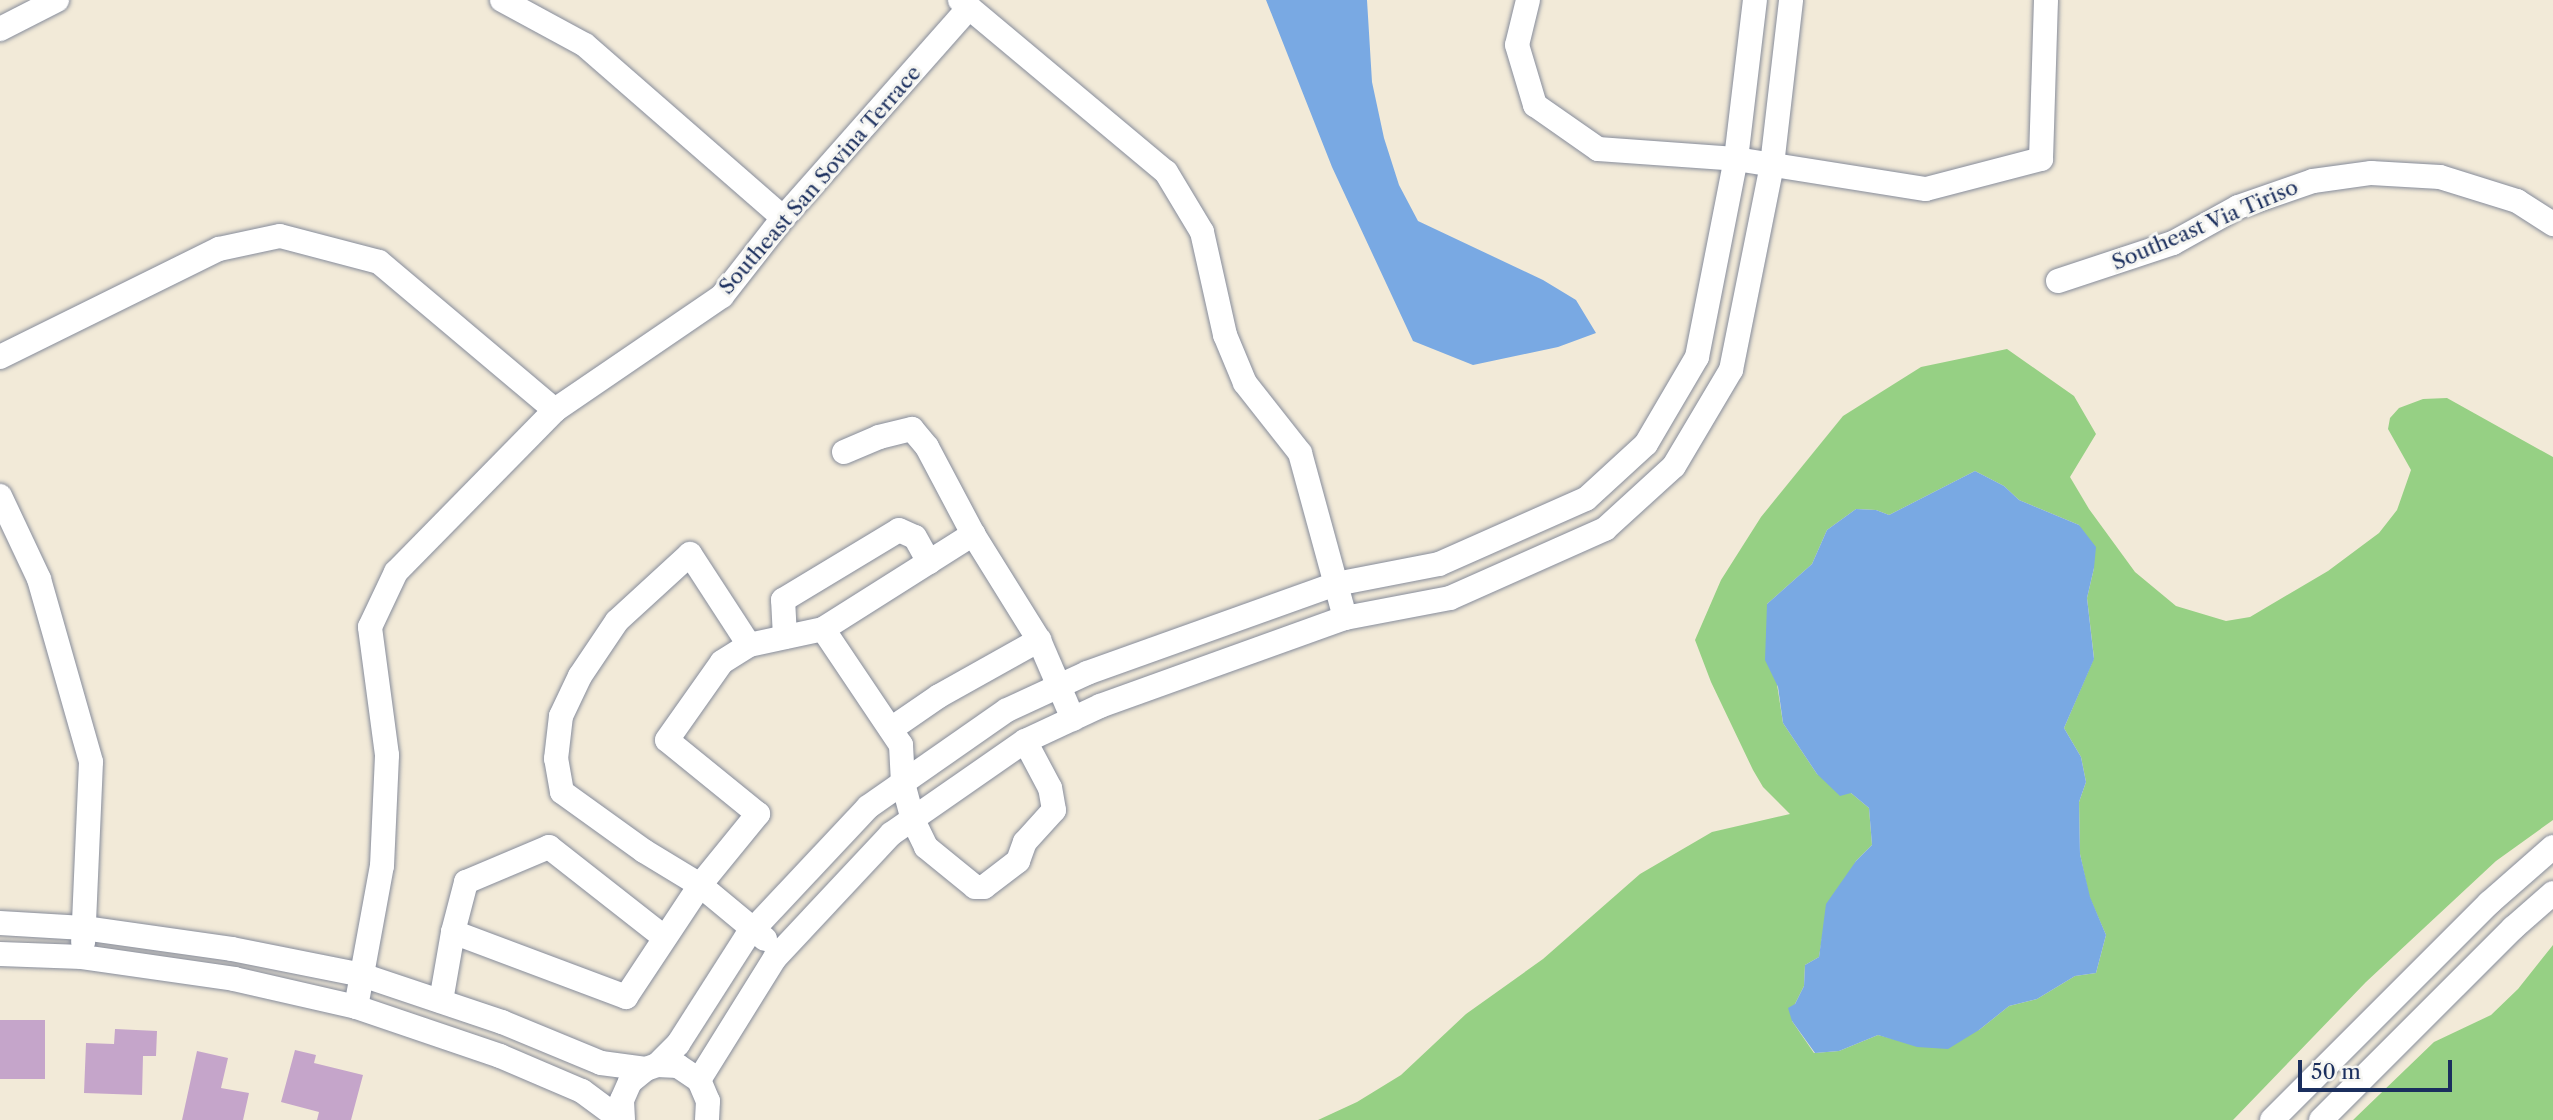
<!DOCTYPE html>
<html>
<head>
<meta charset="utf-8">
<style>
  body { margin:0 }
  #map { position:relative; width:2553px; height:1120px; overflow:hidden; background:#f2ead8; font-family:"Libre Caslon Text",serif }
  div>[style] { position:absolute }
  .green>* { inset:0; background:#96d084 }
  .water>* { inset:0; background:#79a9e3 }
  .building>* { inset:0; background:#c5a5ca; transform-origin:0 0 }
  .roads { filter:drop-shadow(0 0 2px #868c9b) drop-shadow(0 0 2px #868c9b) }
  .minor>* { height:24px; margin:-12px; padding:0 12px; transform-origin:12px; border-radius:12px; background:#fff }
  span { translate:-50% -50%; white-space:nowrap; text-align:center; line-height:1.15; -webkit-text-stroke:6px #f6f6f2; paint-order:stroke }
  .street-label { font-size:21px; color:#1b2f5e }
  .scale { position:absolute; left:2298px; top:1060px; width:154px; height:32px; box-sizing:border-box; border:4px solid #1b2f5e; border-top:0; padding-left:9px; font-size:21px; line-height:24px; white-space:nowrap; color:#1b2f5e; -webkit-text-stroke:5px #f6f6f2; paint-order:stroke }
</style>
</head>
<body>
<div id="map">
  <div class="green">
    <div style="clip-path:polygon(evenodd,2007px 349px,2074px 396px,2096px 434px,2070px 477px,2089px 509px,2135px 572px,2176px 606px,2226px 621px,2250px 617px,2328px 571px,2379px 533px,2397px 510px,2411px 470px,2388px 429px,2390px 418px,2399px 408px,2423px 399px,2447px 398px,2553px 457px,2553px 820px,2496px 861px,2366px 982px,2233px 1120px,1318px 1120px,1357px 1102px,1401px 1075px,1466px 1014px,1543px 959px,1640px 874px,1712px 832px,1790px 814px,1763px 787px,1753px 770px,1711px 682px,1695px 640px,1721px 580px,1761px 517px,1843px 416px,1921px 367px,2007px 349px,1975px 471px,2004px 486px,2019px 500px,2079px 525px,2094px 568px,2087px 598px,2094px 658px,2064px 728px,2081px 757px,2086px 782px,2079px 802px,2080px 854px,2089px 896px,2106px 935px,2096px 973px,2075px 976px,2037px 999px,2009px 1006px,1979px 1030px,1897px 1040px,1878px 1035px,1839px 1051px,1814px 1053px,1792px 1021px,1795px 1004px,1804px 986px,1805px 965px,1819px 957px,1823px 932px,1856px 861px,1872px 845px,1869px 808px,1851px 793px,1817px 774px,1783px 723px,1768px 626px,1767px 604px,1812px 564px,1827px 530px,1856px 509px,1876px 510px,1889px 515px,1975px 471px)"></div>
    <div style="clip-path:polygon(2553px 945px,2553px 1120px,2353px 1120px,2434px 1042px,2491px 1015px,2518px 989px)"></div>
  </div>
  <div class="water">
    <div style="clip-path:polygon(1266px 0,1367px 0,1372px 82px,1384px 138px,1399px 185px,1418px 221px,1543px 280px,1576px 300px,1596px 333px,1558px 347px,1473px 365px,1413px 341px,1332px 167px)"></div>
    <div style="clip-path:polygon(1975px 471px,2004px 486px,2019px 500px,2079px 525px,2096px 547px,2094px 568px,2087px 598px,2094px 659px,2064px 728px,2081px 757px,2086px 782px,2079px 802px,2080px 854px,2090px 897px,2106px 935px,2096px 973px,2075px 976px,2037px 999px,2009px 1006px,1979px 1030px,1948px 1049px,1917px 1047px,1878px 1035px,1839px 1051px,1815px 1053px,1792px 1021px,1788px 1008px,1795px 1004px,1804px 986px,1805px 965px,1819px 957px,1826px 904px,1856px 861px,1872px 845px,1869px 808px,1851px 793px,1840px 796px,1817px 774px,1783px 723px,1778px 687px,1765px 660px,1767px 604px,1812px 564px,1827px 530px,1856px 509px,1876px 510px,1889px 515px)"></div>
  </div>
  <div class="building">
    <div style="left:45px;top:1020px;width:59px;height:45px;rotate:90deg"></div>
    <div style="clip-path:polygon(115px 1029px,157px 1031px,156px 1056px,143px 1056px,142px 1095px,84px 1093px,86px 1043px,114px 1044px)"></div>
    <div style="clip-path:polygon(295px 1050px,316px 1055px,314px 1063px,363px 1075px,351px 1120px,317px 1120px,319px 1112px,281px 1102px)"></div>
    <div style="clip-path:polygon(197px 1051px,228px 1058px,221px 1088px,249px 1093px,243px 1120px,182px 1120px)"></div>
  </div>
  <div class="roads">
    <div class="minor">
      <div style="left:502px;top:0;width:94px;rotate:28.5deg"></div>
      <div style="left:585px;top:45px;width:263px;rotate:41.1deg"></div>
      <div style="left:960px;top:0;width:268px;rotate:39.9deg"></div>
      <div style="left:1166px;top:172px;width:70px;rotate:59deg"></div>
      <div style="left:1202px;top:232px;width:106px;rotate:77.4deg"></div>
      <div style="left:1225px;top:335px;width:52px;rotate:67.4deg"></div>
      <div style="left:1245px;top:383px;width:89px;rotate:51.8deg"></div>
      <div style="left:1300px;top:453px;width:171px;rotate:74.7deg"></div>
      <div style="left:1528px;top:0;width:46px;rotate:103.7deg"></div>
      <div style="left:1517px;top:45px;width:63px;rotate:73.3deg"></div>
      <div style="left:1535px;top:105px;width:77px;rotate:34.9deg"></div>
      <div style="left:1598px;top:149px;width:138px;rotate:4.1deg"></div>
      <div style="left:1736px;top:159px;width:192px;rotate:9deg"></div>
      <div style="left:1926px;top:189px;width:119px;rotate:-14.6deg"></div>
      <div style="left:2041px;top:159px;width:159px;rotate:-88.2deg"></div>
      <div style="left:0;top:29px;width:64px;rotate:-27deg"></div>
      <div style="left:2058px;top:281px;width:121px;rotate:-18.3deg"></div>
      <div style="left:2173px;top:243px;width:74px;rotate:-29deg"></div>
      <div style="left:2238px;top:207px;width:79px;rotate:-19.1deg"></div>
      <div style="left:2313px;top:181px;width:59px;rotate:-7.9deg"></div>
      <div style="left:2371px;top:173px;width:69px;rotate:3.3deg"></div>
      <div style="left:2440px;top:177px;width:81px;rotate:17.3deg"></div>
      <div style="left:2517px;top:201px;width:43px;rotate:32.6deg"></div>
      <div style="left:0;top:357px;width:244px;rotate:-26.3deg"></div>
      <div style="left:219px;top:249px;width:62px;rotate:-12deg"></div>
      <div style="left:280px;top:236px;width:102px;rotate:14.7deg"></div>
      <div style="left:379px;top:262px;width:230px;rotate:40.1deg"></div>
      <div style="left:844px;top:452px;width:38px;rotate:-23deg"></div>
      <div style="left:879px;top:437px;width:34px;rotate:-14deg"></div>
      <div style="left:912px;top:429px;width:23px;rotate:50deg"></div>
      <div style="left:927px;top:447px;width:98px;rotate:62.1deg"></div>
      <div style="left:0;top:496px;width:92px;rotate:64.8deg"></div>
      <div style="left:39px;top:579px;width:190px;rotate:74.1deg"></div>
      <div style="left:91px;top:762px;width:180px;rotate:92.5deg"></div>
      <div style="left:823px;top:629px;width:140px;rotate:56.1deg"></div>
      <div style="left:901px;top:745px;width:38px;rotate:87deg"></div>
      <div style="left:903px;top:783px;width:38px;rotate:75deg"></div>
      <div style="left:913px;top:820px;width:30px;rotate:64deg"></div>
      <div style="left:926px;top:847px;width:63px;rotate:39.2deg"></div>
      <div style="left:975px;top:887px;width:9px"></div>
      <div style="left:984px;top:887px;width:43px;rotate:-37.4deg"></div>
      <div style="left:1018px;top:861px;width:20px;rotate:-70deg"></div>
      <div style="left:1025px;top:842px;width:43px;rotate:-47.8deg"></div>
      <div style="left:1054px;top:810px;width:22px;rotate:-100deg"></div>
      <div style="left:1050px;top:788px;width:53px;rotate:-118deg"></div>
      <div style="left:785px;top:637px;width:37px;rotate:-93deg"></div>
      <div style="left:783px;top:600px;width:135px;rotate:-31.1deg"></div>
      <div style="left:899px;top:530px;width:17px;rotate:24deg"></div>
      <div style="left:915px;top:537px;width:29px;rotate:61deg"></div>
      <div style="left:891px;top:729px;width:58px;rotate:-34.5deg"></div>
      <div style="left:939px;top:696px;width:115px;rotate:-29.2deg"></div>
      <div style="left:0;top:923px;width:84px;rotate:3.4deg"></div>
      <div style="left:84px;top:928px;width:149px;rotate:8.1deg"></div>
      <div style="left:232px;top:949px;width:133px;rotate:11.3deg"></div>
      <div style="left:362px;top:975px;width:148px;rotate:18.6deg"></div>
      <div style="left:502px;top:1022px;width:107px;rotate:22.5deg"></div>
      <div style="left:601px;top:1063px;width:45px;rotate:7.6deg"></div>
      <div style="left:453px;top:932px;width:52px;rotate:-75.4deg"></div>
      <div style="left:466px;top:882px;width:90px;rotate:-22.9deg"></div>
      <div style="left:549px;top:847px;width:147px;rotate:38.1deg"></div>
      <div style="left:765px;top:939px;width:85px;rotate:-140.3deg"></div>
      <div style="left:700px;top:885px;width:92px;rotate:-50.8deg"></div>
      <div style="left:758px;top:814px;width:117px;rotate:-140.9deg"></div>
      <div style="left:667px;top:740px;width:95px;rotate:-54.8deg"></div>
      <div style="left:722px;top:662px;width:32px;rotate:-32deg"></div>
      <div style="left:749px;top:645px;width:76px;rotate:-12.2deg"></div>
      <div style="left:823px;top:629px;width:178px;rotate:-32.3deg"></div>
      <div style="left:973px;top:534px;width:125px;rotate:58.1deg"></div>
      <div style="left:1039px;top:640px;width:86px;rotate:66.7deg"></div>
      <div style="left:0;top:954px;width:82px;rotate:2.1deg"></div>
      <div style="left:82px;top:957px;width:154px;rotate:8.2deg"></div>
      <div style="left:234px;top:979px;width:125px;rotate:12.9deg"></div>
      <div style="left:356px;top:1007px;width:152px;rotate:18.8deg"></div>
      <div style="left:500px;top:1056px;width:89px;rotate:23.1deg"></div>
      <div style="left:582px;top:1091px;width:49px;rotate:36.6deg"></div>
      <div style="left:441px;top:1001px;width:70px;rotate:-80.1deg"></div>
      <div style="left:453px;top:932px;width:185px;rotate:20.6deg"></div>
      <div style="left:626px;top:997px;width:134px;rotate:-56.5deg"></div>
      <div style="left:700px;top:885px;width:66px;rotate:-148.7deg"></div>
      <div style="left:644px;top:851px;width:101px;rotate:-144.3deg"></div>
      <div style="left:562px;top:792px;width:34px;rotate:-100deg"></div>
      <div style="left:556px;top:759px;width:43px;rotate:-83.4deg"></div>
      <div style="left:561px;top:716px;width:44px;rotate:-64.6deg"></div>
      <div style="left:580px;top:676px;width:66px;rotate:-56.1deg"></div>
      <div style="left:617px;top:621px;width:99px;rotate:-42.5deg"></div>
      <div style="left:690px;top:554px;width:108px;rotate:57deg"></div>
      <div style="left:356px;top:1007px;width:143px;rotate:-79.6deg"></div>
      <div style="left:382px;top:866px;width:111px;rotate:-87.4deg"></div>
      <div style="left:387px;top:755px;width:129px;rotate:-97.6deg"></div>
      <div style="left:370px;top:627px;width:61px;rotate:-64.7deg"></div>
      <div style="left:396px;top:572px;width:227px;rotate:-45.5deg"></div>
      <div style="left:555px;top:410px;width:202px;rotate:-34.3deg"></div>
      <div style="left:722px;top:296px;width:99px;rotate:-52deg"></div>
      <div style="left:783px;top:218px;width:281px;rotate:-48.5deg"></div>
      <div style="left:657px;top:1065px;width:30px;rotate:-45deg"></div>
      <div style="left:678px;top:1044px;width:128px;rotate:-57.4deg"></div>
      <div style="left:747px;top:936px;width:177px;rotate:-46.8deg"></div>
      <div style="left:868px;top:807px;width:169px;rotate:-34.9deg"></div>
      <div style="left:1007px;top:710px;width:88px;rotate:-24.8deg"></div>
      <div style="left:1087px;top:673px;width:264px;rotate:-19.7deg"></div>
      <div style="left:1336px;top:584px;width:105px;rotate:-11deg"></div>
      <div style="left:1439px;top:564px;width:161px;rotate:-23.9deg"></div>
      <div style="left:1586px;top:499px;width:81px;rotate:-42.5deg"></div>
      <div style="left:1646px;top:444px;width:101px;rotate:-59.6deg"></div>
      <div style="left:1697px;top:357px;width:202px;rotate:-78.9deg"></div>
      <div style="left:1736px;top:159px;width:160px;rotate:-83.2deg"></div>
      <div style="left:699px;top:1080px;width:144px;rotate:-58.1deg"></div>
      <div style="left:775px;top:958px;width:170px;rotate:-46.9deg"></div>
      <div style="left:891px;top:834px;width:163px;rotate:-34.8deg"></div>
      <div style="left:1025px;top:741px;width:83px;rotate:-25deg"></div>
      <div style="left:1100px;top:706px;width:260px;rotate:-19.8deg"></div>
      <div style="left:1345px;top:618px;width:107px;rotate:-10.8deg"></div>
      <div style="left:1450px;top:598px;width:170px;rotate:-24deg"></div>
      <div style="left:1605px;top:529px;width:93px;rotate:-42.4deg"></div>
      <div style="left:1674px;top:466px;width:112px;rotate:-59.3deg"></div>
      <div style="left:1731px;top:370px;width:209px;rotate:-78.7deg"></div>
      <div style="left:1772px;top:165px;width:166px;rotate:-83.4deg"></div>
      <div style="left:623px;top:1120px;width:20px;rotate:-93deg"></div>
      <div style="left:622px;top:1100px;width:20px;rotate:-66deg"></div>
      <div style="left:630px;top:1082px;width:21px;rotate:-39deg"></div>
      <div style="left:646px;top:1069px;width:12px;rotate:-20deg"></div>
      <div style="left:657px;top:1065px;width:21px;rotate:3deg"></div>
      <div style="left:678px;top:1066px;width:25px;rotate:34deg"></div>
      <div style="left:699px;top:1080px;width:23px;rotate:67deg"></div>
      <div style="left:708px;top:1101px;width:19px;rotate:93deg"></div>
      <div style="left:2272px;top:1120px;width:307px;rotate:-45deg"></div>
      <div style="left:2489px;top:903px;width:85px;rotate:-41.2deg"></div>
      <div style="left:2321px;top:1120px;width:272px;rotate:-45deg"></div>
      <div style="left:2513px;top:928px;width:53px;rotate:-41.2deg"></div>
    </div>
  </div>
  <div class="street-label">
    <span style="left:820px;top:180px;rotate:-49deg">Southeast San Sovina Terrace</span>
    <span style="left:2205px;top:225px;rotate:-23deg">Southeast Via Tiriso</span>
  </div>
  <div class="scale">50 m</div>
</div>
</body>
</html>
